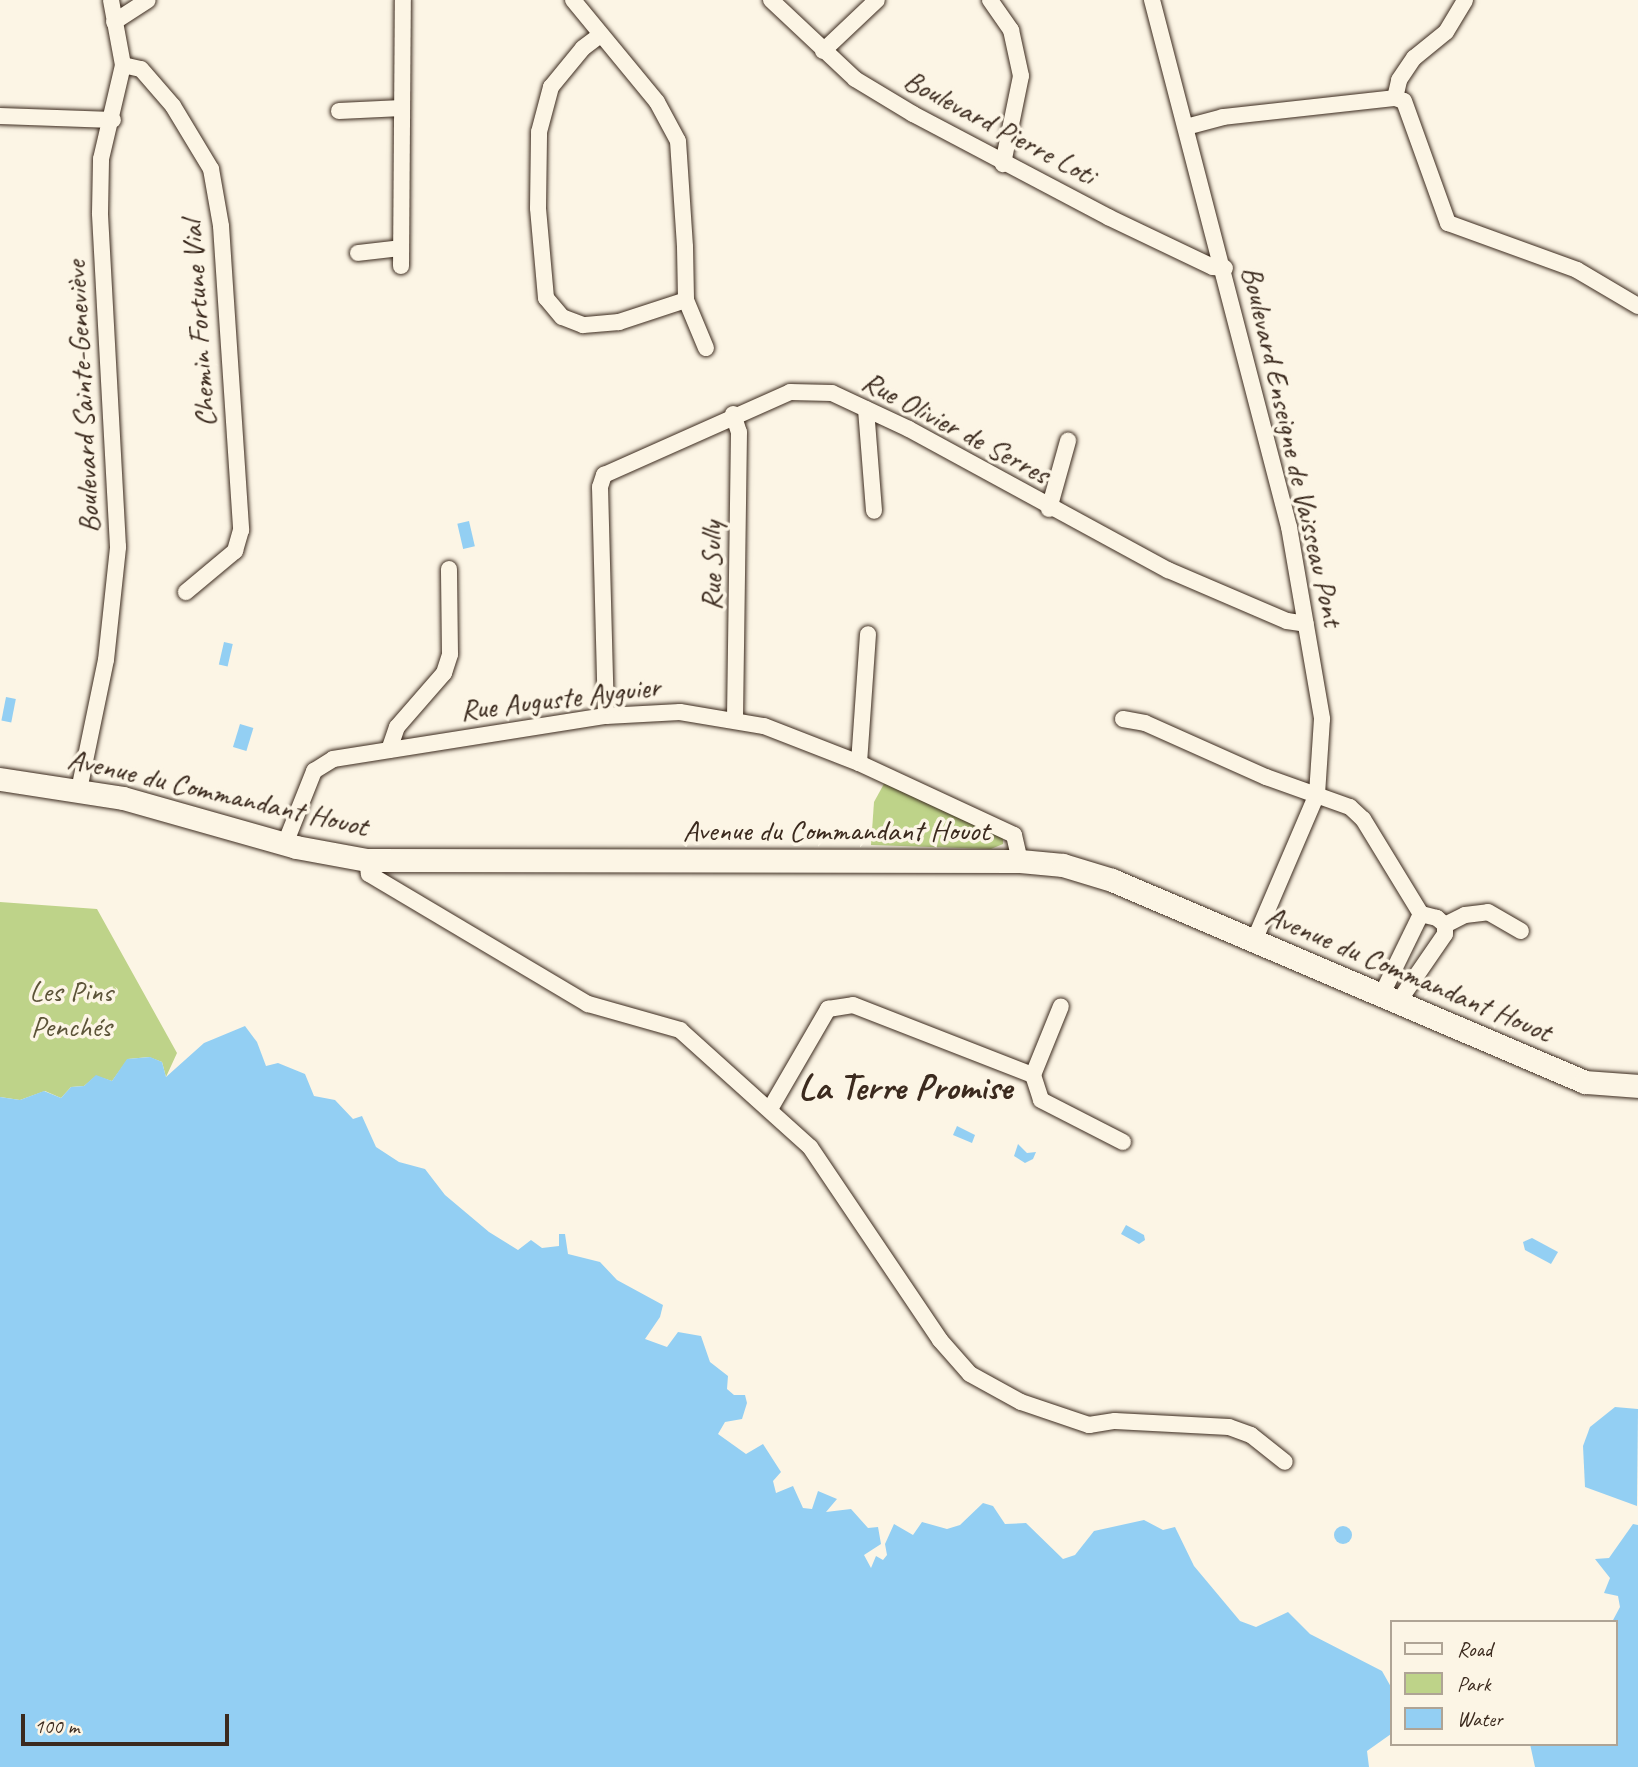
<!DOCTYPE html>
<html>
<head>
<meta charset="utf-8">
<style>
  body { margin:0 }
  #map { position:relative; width:1638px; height:1767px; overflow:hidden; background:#fcf5e5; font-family:Caveat,sans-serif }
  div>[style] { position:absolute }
  .green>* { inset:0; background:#bed389 }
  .water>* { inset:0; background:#93cff3; transform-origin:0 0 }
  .round { border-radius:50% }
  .roads { filter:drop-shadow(0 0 2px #3b2a1e) drop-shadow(0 0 2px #3b2a1e) }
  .street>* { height:16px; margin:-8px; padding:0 8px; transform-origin:8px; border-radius:8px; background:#fcf5e5 }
  .secondary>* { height:23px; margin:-11.5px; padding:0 11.5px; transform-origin:11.5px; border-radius:11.5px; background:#fcf5e5 }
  span { translate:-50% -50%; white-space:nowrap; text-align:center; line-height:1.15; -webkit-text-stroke:7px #fcf5e5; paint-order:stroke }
  .street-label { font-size:30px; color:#3b2a1e }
  .park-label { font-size:30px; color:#5c5439 }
  .district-label { font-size:37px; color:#3b2a1e; font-weight:700 }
  .legend { position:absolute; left:1390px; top:1620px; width:228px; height:126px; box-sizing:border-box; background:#fcf5e5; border:2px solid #afa495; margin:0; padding:9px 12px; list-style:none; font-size:21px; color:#3b2a1e }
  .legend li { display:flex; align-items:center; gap:14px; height:35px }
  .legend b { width:35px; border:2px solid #afa495 }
  .scale { position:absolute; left:21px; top:1714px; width:208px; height:32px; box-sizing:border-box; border:4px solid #3b2a1e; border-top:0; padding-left:9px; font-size:21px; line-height:24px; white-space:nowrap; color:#3b2a1e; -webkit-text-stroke:5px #fcf5e5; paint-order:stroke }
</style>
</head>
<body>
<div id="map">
  <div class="green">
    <div style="clip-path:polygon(885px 782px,1003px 836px,1003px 844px,991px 849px,871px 845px,874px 802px)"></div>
    <div style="clip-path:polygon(0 902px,97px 909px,177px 1053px,166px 1077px,162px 1062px,149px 1057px,128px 1059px,112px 1081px,96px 1076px,84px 1086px,71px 1087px,61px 1098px,45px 1091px,20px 1100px,0 1097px)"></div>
  </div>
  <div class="water">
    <div style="left:469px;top:521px;width:26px;height:12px;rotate:77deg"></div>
    <div style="left:224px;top:642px;width:9px;height:23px;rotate:13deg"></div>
    <div style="left:6px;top:697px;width:10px;height:24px;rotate:11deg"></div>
    <div style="left:240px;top:724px;width:14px;height:24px;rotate:17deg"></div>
    <div style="clip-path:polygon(245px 1026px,257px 1042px,266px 1066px,278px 1063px,305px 1074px,314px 1096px,335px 1100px,353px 1119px,362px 1116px,376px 1147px,399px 1162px,425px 1169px,445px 1195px,489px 1232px,518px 1250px,531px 1240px,542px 1248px,559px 1246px,559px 1234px,565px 1234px,568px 1254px,600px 1262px,617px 1280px,663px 1305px,660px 1317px,645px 1339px,667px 1347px,678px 1332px,701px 1336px,710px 1362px,728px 1376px,727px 1389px,734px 1395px,745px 1395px,747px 1403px,742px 1419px,725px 1422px,718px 1434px,746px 1454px,763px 1444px,781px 1472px,773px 1481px,776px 1493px,793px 1486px,803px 1508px,812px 1509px,818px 1491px,837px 1499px,826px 1512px,851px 1509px,868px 1528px,878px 1527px,881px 1544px,864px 1555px,871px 1568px,876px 1556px,883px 1560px,887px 1555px,885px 1544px,894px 1524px,913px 1535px,922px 1522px,947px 1529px,960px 1525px,983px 1503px,993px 1506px,1005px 1524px,1026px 1523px,1063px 1559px,1075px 1555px,1094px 1531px,1144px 1520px,1163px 1530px,1175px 1527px,1194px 1566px,1240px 1621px,1256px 1627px,1288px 1612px,1310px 1634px,1382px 1671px,1391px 1687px,1391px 1734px,1367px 1751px,1369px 1767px,0 1767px,0 1097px,20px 1100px,44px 1091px,61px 1098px,71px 1087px,84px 1086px,96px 1075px,112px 1081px,127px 1059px,150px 1057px,162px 1062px,166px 1077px,204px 1043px)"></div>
    <div style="clip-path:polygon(957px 1126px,975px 1135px,972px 1143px,953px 1135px)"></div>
    <div style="clip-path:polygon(1018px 1144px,1027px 1153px,1036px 1152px,1033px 1159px,1025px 1163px,1014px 1156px)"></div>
    <div style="clip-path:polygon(1126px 1225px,1144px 1235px,1145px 1240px,1139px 1244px,1121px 1234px)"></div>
    <div style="clip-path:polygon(1532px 1238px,1558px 1252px,1551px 1264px,1525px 1250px,1523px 1242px)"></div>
    <div style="clip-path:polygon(1615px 1407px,1638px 1409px,1637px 1506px,1585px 1487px,1583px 1446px,1590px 1427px)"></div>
    <div style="clip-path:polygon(1633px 1524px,1638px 1525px,1638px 1767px,1535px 1767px,1530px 1744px,1615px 1744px,1615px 1622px,1612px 1622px,1620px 1607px,1618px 1596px,1604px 1593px,1610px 1578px,1595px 1559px,1609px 1558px)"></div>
    <div class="round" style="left:1334px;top:1526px;width:18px;height:18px"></div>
  </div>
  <div class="roads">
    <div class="street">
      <div style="left:573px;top:0;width:132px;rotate:50.5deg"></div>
      <div style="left:657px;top:102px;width:44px;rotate:61.7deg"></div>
      <div style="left:678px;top:141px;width:106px;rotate:86.2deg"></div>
      <div style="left:685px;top:247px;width:53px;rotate:88.9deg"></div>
      <div style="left:686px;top:300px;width:71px;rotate:161.8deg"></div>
      <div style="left:619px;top:322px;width:36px;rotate:175deg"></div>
      <div style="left:583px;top:325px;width:22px;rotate:-159deg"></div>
      <div style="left:562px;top:317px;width:25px;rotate:-130deg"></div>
      <div style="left:546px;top:298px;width:90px;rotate:-95.1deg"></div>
      <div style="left:538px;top:208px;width:76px;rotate:-89.2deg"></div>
      <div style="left:539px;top:132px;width:47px;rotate:-75.1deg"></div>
      <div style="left:551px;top:87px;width:50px;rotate:-50.6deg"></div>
      <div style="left:583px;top:48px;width:21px;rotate:-37deg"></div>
      <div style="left:771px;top:0;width:115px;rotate:43.2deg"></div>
      <div style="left:855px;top:79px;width:68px;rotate:31.1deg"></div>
      <div style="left:913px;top:114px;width:221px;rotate:27.8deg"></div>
      <div style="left:1108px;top:217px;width:116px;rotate:25.5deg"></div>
      <div style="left:1213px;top:267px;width:12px;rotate:5deg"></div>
      <div style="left:990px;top:0;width:37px;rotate:55deg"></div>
      <div style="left:1011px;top:30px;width:47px;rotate:77.7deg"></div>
      <div style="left:1021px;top:76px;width:90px;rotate:101.6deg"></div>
      <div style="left:1152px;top:0;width:545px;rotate:75.43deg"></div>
      <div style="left:1289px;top:527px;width:195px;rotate:80.2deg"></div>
      <div style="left:1322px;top:719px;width:75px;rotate:93.8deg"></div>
      <div style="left:1317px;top:794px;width:160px;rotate:113.2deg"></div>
      <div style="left:114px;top:22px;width:40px;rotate:-32.9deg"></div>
      <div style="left:823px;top:51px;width:74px;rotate:-43.4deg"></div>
      <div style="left:123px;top:65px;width:18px;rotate:13deg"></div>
      <div style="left:141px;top:69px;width:49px;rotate:49.1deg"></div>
      <div style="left:173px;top:106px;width:74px;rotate:58.9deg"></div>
      <div style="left:211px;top:169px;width:58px;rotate:80deg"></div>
      <div style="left:221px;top:226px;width:305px;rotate:86.2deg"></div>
      <div style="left:241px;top:530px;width:22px;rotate:106deg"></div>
      <div style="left:235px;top:551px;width:64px;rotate:140.1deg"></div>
      <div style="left:1395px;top:98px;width:9px;rotate:18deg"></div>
      <div style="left:1404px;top:101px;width:130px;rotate:70.2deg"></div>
      <div style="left:1448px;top:223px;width:137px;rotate:20deg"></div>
      <div style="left:1577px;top:270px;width:71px;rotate:30.5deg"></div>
      <div style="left:1395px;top:98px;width:18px;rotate:-77deg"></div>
      <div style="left:1399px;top:80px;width:27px;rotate:-56deg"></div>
      <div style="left:1414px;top:58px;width:41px;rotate:-39.1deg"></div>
      <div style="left:1446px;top:32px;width:37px;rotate:-59deg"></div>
      <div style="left:339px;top:111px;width:63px;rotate:-2.7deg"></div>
      <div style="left:0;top:116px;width:113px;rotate:2deg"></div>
      <div style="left:1186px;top:127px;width:38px;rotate:-15deg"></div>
      <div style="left:1223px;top:117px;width:173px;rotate:-6.3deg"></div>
      <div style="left:358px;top:253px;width:43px;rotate:-6.6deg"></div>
      <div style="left:401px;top:266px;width:266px;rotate:-89.6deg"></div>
      <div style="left:686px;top:300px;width:52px;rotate:67.4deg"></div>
      <div style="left:866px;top:409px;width:102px;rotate:85.5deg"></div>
      <div style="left:733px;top:414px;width:19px;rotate:72deg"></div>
      <div style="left:739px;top:432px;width:287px;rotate:90.8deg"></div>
      <div style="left:1049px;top:509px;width:71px;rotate:-74.4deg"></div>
      <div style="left:606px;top:716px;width:229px;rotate:-91.5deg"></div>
      <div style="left:600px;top:487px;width:13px;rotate:-72deg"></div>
      <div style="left:604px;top:475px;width:204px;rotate:-24deg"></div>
      <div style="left:790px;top:392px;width:42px;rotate:1.4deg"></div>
      <div style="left:832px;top:393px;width:85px;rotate:25.1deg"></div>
      <div style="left:909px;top:429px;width:295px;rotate:28.6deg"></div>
      <div style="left:1168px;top:570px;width:129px;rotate:23.2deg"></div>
      <div style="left:1287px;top:621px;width:19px;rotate:9deg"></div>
      <div style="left:1123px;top:719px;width:22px;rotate:10deg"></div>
      <div style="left:1145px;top:723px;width:133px;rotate:24.1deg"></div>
      <div style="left:1266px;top:777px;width:89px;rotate:19.7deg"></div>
      <div style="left:1350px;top:807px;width:18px;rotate:43deg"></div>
      <div style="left:1363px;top:819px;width:111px;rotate:58.6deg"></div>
      <div style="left:389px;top:750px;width:24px;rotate:-71deg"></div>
      <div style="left:397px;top:727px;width:72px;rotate:-49deg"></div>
      <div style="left:444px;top:673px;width:20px;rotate:-72deg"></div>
      <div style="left:450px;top:654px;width:85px;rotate:-90.7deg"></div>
      <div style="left:859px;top:763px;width:129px;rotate:-86deg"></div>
      <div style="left:79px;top:790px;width:133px;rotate:-78.3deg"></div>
      <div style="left:106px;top:660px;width:114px;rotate:-83.9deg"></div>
      <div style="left:118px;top:547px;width:334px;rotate:-93.1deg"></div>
      <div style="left:100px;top:213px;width:54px;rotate:-88.9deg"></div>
      <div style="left:101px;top:159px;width:97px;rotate:-76.8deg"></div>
      <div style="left:123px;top:65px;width:66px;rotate:-100.5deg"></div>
      <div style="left:285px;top:844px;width:79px;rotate:-68.3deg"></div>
      <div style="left:314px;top:771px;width:22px;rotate:-32deg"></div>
      <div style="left:333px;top:759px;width:276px;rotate:-9deg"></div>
      <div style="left:606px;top:716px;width:74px;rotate:-3.1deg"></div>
      <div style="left:680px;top:712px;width:85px;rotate:9.5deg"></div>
      <div style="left:764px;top:726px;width:102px;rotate:21.3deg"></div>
      <div style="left:859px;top:763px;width:171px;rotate:24.9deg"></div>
      <div style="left:1014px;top:835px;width:27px;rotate:77deg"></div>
      <div style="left:367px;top:860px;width:14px;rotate:82deg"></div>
      <div style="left:369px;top:874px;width:255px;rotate:30.7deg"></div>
      <div style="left:588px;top:1004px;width:96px;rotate:15.8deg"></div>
      <div style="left:680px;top:1030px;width:175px;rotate:42deg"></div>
      <div style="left:810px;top:1147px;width:233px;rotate:56deg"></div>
      <div style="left:940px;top:1340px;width:45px;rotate:48.6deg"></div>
      <div style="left:970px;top:1374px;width:58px;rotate:28.8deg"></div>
      <div style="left:1021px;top:1402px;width:72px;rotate:18.7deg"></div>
      <div style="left:1089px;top:1425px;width:26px;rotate:-9deg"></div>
      <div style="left:1115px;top:1421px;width:114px;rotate:3deg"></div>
      <div style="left:1229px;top:1427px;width:23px;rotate:20deg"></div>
      <div style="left:1251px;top:1435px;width:43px;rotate:38.5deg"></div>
      <div style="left:1445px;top:925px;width:22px;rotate:-27deg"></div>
      <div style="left:1465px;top:915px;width:23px;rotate:-7deg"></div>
      <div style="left:1488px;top:912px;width:38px;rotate:30deg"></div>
      <div style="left:1382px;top:994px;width:89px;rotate:-64deg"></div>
      <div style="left:1399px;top:1001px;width:81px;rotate:-55.5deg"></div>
      <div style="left:1445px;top:934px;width:9px;rotate:-90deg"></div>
      <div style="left:1445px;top:925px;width:11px;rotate:-139deg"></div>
      <div style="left:1437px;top:918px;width:16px;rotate:-166deg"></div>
      <div style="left:1033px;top:1075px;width:74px;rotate:-67.9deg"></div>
      <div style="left:770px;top:1109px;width:116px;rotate:-59.9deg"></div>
      <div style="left:828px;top:1009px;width:25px;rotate:-9deg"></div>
      <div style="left:853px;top:1005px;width:193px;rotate:21.3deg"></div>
      <div style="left:1033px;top:1075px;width:26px;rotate:72deg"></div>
      <div style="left:1041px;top:1100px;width:92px;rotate:27.1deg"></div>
    </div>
    <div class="secondary">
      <div style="left:0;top:779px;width:124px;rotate:8.8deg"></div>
      <div style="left:123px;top:798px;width:180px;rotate:15.8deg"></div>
      <div style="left:296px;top:847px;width:72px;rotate:10.4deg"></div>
      <div style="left:367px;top:860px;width:653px;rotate:0.09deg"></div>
      <div style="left:1020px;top:861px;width:43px;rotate:5.3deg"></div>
      <div style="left:1063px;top:865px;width:51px;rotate:17deg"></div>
      <div style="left:1112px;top:880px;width:514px;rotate:23.13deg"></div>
      <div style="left:1585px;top:1082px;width:53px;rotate:4.3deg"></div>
    </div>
  </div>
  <div class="street-label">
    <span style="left:1000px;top:127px;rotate:28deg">Boulevard Pierre Loti</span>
    <span style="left:198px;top:324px;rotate:-94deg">Chemin Fortune Vial</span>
    <span style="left:82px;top:397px;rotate:-93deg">Boulevard Sainte-Geneviève</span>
    <span style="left:956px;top:427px;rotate:28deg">Rue Olivier de Serres</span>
    <span style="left:1293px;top:446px;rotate:77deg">Boulevard Enseigne de Vaisseau Pont</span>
    <span style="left:711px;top:566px;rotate:-90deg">Rue Sully</span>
    <span style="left:560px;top:698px;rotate:-7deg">Rue Auguste Ayguier</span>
    <span style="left:218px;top:792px;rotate:13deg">Avenue du Commandant Houot</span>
    <span style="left:836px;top:830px">Avenue du Commandant Houot</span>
    <span style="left:1409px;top:973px;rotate:23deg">Avenue du Commandant Houot</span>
  </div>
  <div class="park-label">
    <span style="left:71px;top:1008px">Les Pins<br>Penchés</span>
  </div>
  <div class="district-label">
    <span style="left:905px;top:1087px">La Terre Promise</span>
  </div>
  <ul class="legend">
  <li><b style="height:9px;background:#fcf5e5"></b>Road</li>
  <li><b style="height:19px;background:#bed389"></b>Park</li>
  <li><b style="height:19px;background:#93cff3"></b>Water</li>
  </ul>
  <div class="scale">100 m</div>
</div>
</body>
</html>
